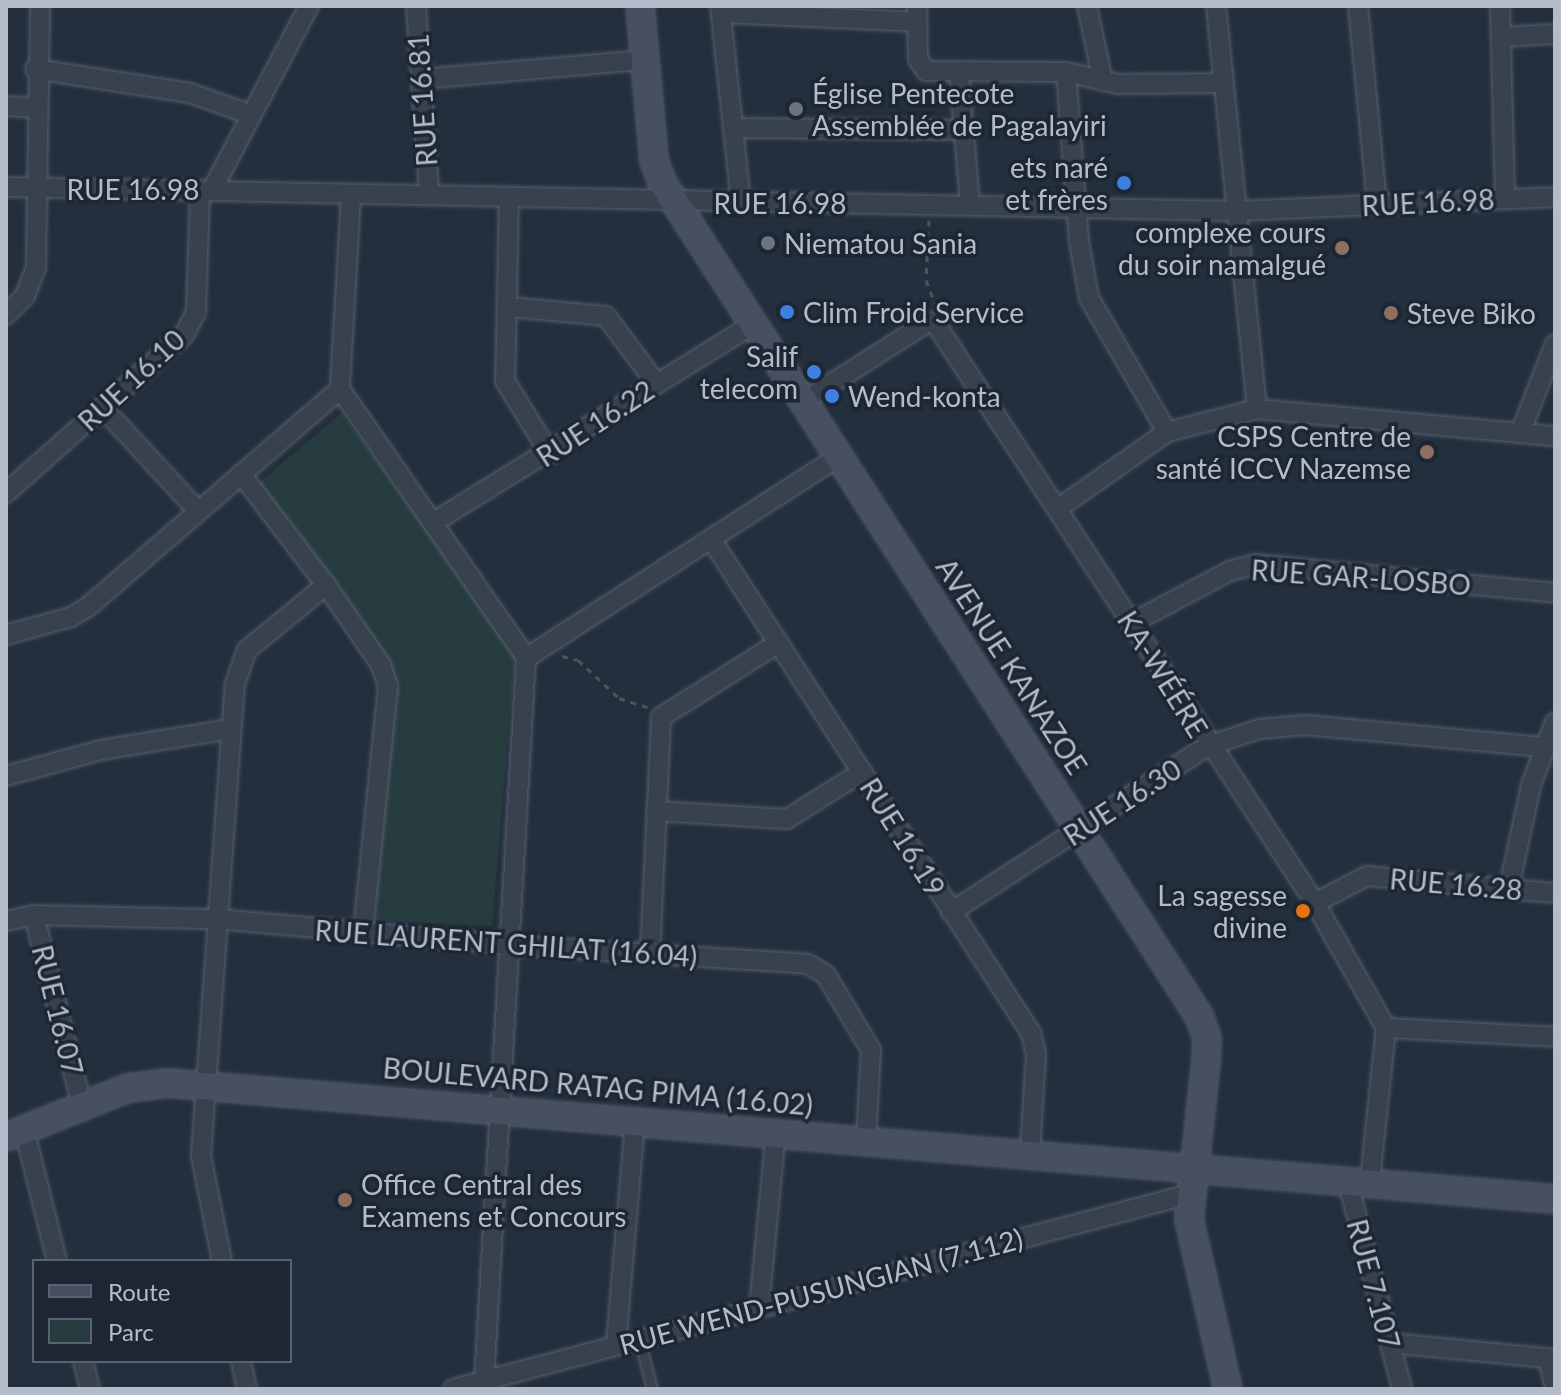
<!DOCTYPE html>
<html>
<head>
<meta charset="utf-8">
<style>
  body { margin:0 }
  #map { position:relative; width:1561px; height:1395px; overflow:hidden; background:#242f3e; font-family:Lato,sans-serif }
  div>[style] { position:absolute }
  .green>* { inset:0; background:#263c3f }
  .path>* { height:3px; margin-top:-1.5px; transform-origin:0; background:repeating-linear-gradient(90deg,#44595c 0 6px,transparent 0 12px) }
  .roads { filter:drop-shadow(0 0 2px #565f6c) drop-shadow(0 0 2px #565f6c) }
  .lane>* { height:9px; margin:-4.5px; padding:0 4.5px; transform-origin:4.5px; border-radius:4.5px; background:#38414e }
  .street>* { height:18px; margin:-9px; padding:0 9px; transform-origin:9px; border-radius:9px; background:#38414e }
  .secondary>* { height:26px; margin:-13px; padding:0 13px; transform-origin:13px; border-radius:13px; background:#465061 }
  .dots>* { width:22px; height:22px; translate:-50% -50%; box-sizing:border-box; border:4px solid #1d2633; border-radius:50% }
  span { translate:-50% -50%; white-space:nowrap; text-align:center; line-height:1.15; -webkit-text-stroke:7px #1d2633; paint-order:stroke }
  .poi-label { font-size:28px; color:#b4bcc9 }
  .left { translate:0 -50%; text-align:left }
  .right { translate:-100% -50%; text-align:right }
  .street-label { font-size:28px; color:#b4bcc9 }
  .frame { position:absolute; inset:0; border:8px solid #b4bcc9; pointer-events:none }
  .legend { position:absolute; left:32px; top:1259px; width:260px; height:104px; box-sizing:border-box; background:#1d2633; border:2px solid #59626f; margin:0; padding:10px 14px; list-style:none; font-size:24px; color:#b4bcc9 }
  .legend li { display:flex; align-items:center; gap:16px; height:40px }
  .legend b { width:40px; border:2px solid #59626f }
</style>
</head>
<body>
<div id="map">
  <div class="green">
    <div style="clip-path:polygon(342px 413px,515px 652px,492px 926px,364px 920px,384px 686px,250px 490px)"></div>
  </div>
  <div class="path">
    <div style="left:929px;top:220px;width:60px;rotate:92.9deg"></div>
    <div style="left:926px;top:280px;width:28px;rotate:69deg"></div>
    <div style="left:562px;top:656px;width:16px;rotate:14deg"></div>
    <div style="left:578px;top:660px;width:56px;rotate:42.8deg"></div>
    <div style="left:619px;top:698px;width:32px;rotate:18deg"></div>
  </div>
  <div class="roads">
    <div class="lane">
      <div style="left:639px;top:1338px;width:53px;rotate:75.7deg"></div>
    </div>
    <div class="street">
      <div style="left:416px;top:6px;width:188px;rotate:86deg"></div>
      <div style="left:720px;top:6px;width:197px;rotate:83.9deg"></div>
      <div style="left:917px;top:6px;width:53px;rotate:88.9deg"></div>
      <div style="left:918px;top:59px;width:14px;rotate:56deg"></div>
      <div style="left:926px;top:71px;width:140px;rotate:0.4deg"></div>
      <div style="left:1087px;top:6px;width:77px;rotate:78deg"></div>
      <div style="left:1216px;top:6px;width:405px;rotate:84.2deg"></div>
      <div style="left:1358px;top:6px;width:199px;rotate:84.5deg"></div>
      <div style="left:1500px;top:6px;width:192px;rotate:88.5deg"></div>
      <div style="left:721px;top:13px;width:196px;rotate:2.6deg"></div>
      <div style="left:1501px;top:37px;width:54px;rotate:-3.2deg"></div>
      <div style="left:35px;top:69px;width:157px;rotate:8.8deg"></div>
      <div style="left:190px;top:93px;width:63px;rotate:19.6deg"></div>
      <div style="left:959px;top:73px;width:131px;rotate:85.2deg"></div>
      <div style="left:421px;top:79px;width:224px;rotate:-4.9deg"></div>
      <div style="left:6px;top:106px;width:30px;rotate:4deg"></div>
      <div style="left:735px;top:128px;width:228px;rotate:0.5deg"></div>
      <div style="left:6px;top:187px;width:1231px;rotate:1.12deg"></div>
      <div style="left:1237px;top:211px;width:318px;rotate:-2.5deg"></div>
      <div style="left:212px;top:190px;width:208px;rotate:-62.2deg"></div>
      <div style="left:351px;top:196px;width:193px;rotate:93.3deg"></div>
      <div style="left:340px;top:389px;width:327px;rotate:55.3deg"></div>
      <div style="left:526px;top:658px;width:724px;rotate:93.32deg"></div>
      <div style="left:509px;top:197px;width:184px;rotate:91.2deg"></div>
      <div style="left:505px;top:381px;width:86px;rotate:58.3deg"></div>
      <div style="left:508px;top:307px;width:98px;rotate:5.2deg"></div>
      <div style="left:606px;top:316px;width:84px;rotate:53.3deg"></div>
      <div style="left:6px;top:315px;width:27px;rotate:-45deg"></div>
      <div style="left:25px;top:296px;width:31px;rotate:-69deg"></div>
      <div style="left:36px;top:267px;width:261px;rotate:-89.1deg"></div>
      <div style="left:804px;top:401px;width:147px;rotate:-32.5deg"></div>
      <div style="left:928px;top:322px;width:7px;rotate:8deg"></div>
      <div style="left:935px;top:323px;width:693px;rotate:56.77deg"></div>
      <div style="left:1315px;top:903px;width:144px;rotate:60.4deg"></div>
      <div style="left:1386px;top:1028px;width:154px;rotate:96deg"></div>
      <div style="left:102px;top:407px;width:140px;rotate:47.3deg"></div>
      <div style="left:1521px;top:431px;width:93px;rotate:-68.7deg"></div>
      <div style="left:1167px;top:432px;width:155px;rotate:-120.2deg"></div>
      <div style="left:1089px;top:298px;width:58px;rotate:-100deg"></div>
      <div style="left:1079px;top:241px;width:169px;rotate:-94.4deg"></div>
      <div style="left:1066px;top:72px;width:53px;rotate:13deg"></div>
      <div style="left:1118px;top:84px;width:106px;rotate:-0.5deg"></div>
      <div style="left:241px;top:474px;width:140px;rotate:52.6deg"></div>
      <div style="left:326px;top:585px;width:97px;rotate:55.5deg"></div>
      <div style="left:381px;top:665px;width:22px;rotate:72deg"></div>
      <div style="left:388px;top:686px;width:248px;rotate:95.8deg"></div>
      <div style="left:6px;top:493px;width:238px;rotate:-41.6deg"></div>
      <div style="left:184px;top:335px;width:26px;rotate:-62deg"></div>
      <div style="left:196px;top:312px;width:122px;rotate:-88.1deg"></div>
      <div style="left:1060px;top:507px;width:131px;rotate:-35deg"></div>
      <div style="left:1167px;top:432px;width:93px;rotate:-14.3deg"></div>
      <div style="left:1257px;top:409px;width:299px;rotate:5.2deg"></div>
      <div style="left:434px;top:522px;width:378px;rotate:-31.8deg"></div>
      <div style="left:711px;top:539px;width:589px;rotate:57.07deg"></div>
      <div style="left:1031px;top:1033px;width:22px;rotate:77deg"></div>
      <div style="left:1036px;top:1054px;width:97px;rotate:93.5deg"></div>
      <div style="left:1132px;top:623px;width:111px;rotate:-28deg"></div>
      <div style="left:1230px;top:571px;width:27px;rotate:-15deg"></div>
      <div style="left:1256px;top:564px;width:300px;rotate:5.5deg"></div>
      <div style="left:6px;top:635px;width:67px;rotate:-15.5deg"></div>
      <div style="left:71px;top:617px;width:21px;rotate:-31deg"></div>
      <div style="left:89px;top:606px;width:332px;rotate:-40.8deg"></div>
      <div style="left:526px;top:658px;width:373px;rotate:-32.8deg"></div>
      <div style="left:6px;top:776px;width:98px;rotate:-15.3deg"></div>
      <div style="left:101px;top:750px;width:132px;rotate:-9.2deg"></div>
      <div style="left:656px;top:811px;width:131px;rotate:3.5deg"></div>
      <div style="left:787px;top:819px;width:89px;rotate:-32.1deg"></div>
      <div style="left:1509px;top:888px;width:105px;rotate:-77.9deg"></div>
      <div style="left:1531px;top:785px;width:67px;rotate:-69.1deg"></div>
      <div style="left:1315px;top:903px;width:59px;rotate:-27.4deg"></div>
      <div style="left:1367px;top:876px;width:189px;rotate:5.2deg"></div>
      <div style="left:951px;top:912px;width:306px;rotate:-32.9deg"></div>
      <div style="left:1208px;top:746px;width:54px;rotate:-18.4deg"></div>
      <div style="left:1259px;top:729px;width:47px;rotate:-4.9deg"></div>
      <div style="left:1306px;top:725px;width:240px;rotate:5.3deg"></div>
      <div style="left:34px;top:915px;width:197px;rotate:75.9deg"></div>
      <div style="left:6px;top:921px;width:29px;rotate:-12deg"></div>
      <div style="left:34px;top:915px;width:183px;rotate:1.3deg"></div>
      <div style="left:217px;top:919px;width:293px;rotate:5.1deg"></div>
      <div style="left:509px;top:945px;width:300px;rotate:3.6deg"></div>
      <div style="left:808px;top:964px;width:21px;rotate:31deg"></div>
      <div style="left:826px;top:975px;width:87px;rotate:59deg"></div>
      <div style="left:871px;top:1050px;width:90px;rotate:93.2deg"></div>
      <div style="left:650px;top:954px;width:237px;rotate:-87.3deg"></div>
      <div style="left:661px;top:717px;width:137px;rotate:-32.2deg"></div>
      <div style="left:1386px;top:1028px;width:169px;rotate:3deg"></div>
      <div style="left:24px;top:1129px;width:136px;rotate:76deg"></div>
      <div style="left:1347px;top:1179px;width:217px;rotate:75.3deg"></div>
      <div style="left:222px;top:1261px;width:107px;rotate:-101.3deg"></div>
      <div style="left:201px;top:1156px;width:473px;rotate:-85.9deg"></div>
      <div style="left:235px;top:684px;width:36px;rotate:-71deg"></div>
      <div style="left:247px;top:650px;width:102px;rotate:-39.4deg"></div>
      <div style="left:759px;top:1308px;width:178px;rotate:-84.5deg"></div>
      <div style="left:1390px;top:1343px;width:166px;rotate:5.5deg"></div>
      <div style="left:616px;top:1344px;width:224px;rotate:-85.1deg"></div>
      <div style="left:1548px;top:1359px;width:29px;rotate:76deg"></div>
      <div style="left:83px;top:1361px;width:29px;rotate:76deg"></div>
      <div style="left:241px;top:1361px;width:29px;rotate:78deg"></div>
      <div style="left:453px;top:1389px;width:762px;rotate:-14.82deg"></div>
    </div>
    <div class="secondary">
      <div style="left:640px;top:6px;width:155px;rotate:84.8deg"></div>
      <div style="left:654px;top:160px;width:23px;rotate:70deg"></div>
      <div style="left:662px;top:182px;width:992px;rotate:57.22deg"></div>
      <div style="left:1199px;top:1016px;width:23px;rotate:70deg"></div>
      <div style="left:1207px;top:1038px;width:23px;rotate:92deg"></div>
      <div style="left:1206px;top:1061px;width:159px;rotate:96.1deg"></div>
      <div style="left:1189px;top:1219px;width:174px;rotate:77.1deg"></div>
      <div style="left:6px;top:1137px;width:131px;rotate:-21.9deg"></div>
      <div style="left:128px;top:1088px;width:39px;rotate:-7deg"></div>
      <div style="left:167px;top:1083px;width:1393px;rotate:4.78deg"></div>
    </div>
  </div>
  <div class="dots">
    <div style="left:796px;top:109px;background:#6b7280"></div>
    <div style="left:1124px;top:183px;background:#3f7fe0"></div>
    <div style="left:768px;top:243px;background:#6b7280"></div>
    <div style="left:1342px;top:248px;background:#8d6e63"></div>
    <div style="left:787px;top:312px;background:#3f7fe0"></div>
    <div style="left:1391px;top:313px;background:#8d6e63"></div>
    <div style="left:814px;top:372px;background:#3f7fe0"></div>
    <div style="left:832px;top:396px;background:#3f7fe0"></div>
    <div style="left:1427px;top:452px;background:#8d6e63"></div>
    <div style="left:1303px;top:911px;background:#e8710a"></div>
    <div style="left:345px;top:1200px;background:#8d6e63"></div>
  </div>
  <div class="poi-label">
    <span class="left" style="left:812px;top:109px">Église Pentecote<br>Assemblée de Pagalayiri</span>
    <span class="right" style="left:1108px;top:183px">ets naré<br>et frères</span>
    <span class="right" style="left:1326px;top:248px">complexe cours<br>du soir namalgué</span>
    <span class="left" style="left:784px;top:243px">Niematou Sania</span>
    <span class="left" style="left:803px;top:312px">Clim Froid Service</span>
    <span class="left" style="left:1407px;top:313px">Steve Biko</span>
    <span class="right" style="left:798px;top:372px">Salif<br>telecom</span>
    <span class="left" style="left:848px;top:396px">Wend-konta</span>
    <span class="right" style="left:1411px;top:452px">CSPS Centre de<br>santé ICCV Nazemse</span>
    <span class="right" style="left:1287px;top:911px">La sagesse<br>divine</span>
    <span class="left" style="left:361px;top:1200px">Office Central des<br>Examens et Concours</span>
  </div>
  <div class="street-label">
    <span style="left:422px;top:100px;rotate:-94deg">RUE 16.81</span>
    <span style="left:133px;top:189px">RUE 16.98</span>
    <span style="left:1428px;top:202px;rotate:-3deg">RUE 16.98</span>
    <span style="left:780px;top:203px">RUE 16.98</span>
    <span style="left:131px;top:380px;rotate:-43deg">RUE 16.10</span>
    <span style="left:595px;top:423px;rotate:-33deg">RUE 16.22</span>
    <span style="left:1361px;top:577px;rotate:4deg">RUE GAR-LOSBO</span>
    <span style="left:1012px;top:666px;rotate:57deg">AVENUE KANAZOE</span>
    <span style="left:1163px;top:674px;rotate:58deg">KA-WÉÉRE</span>
    <span style="left:1122px;top:802px;rotate:-33deg">RUE 16.30</span>
    <span style="left:903px;top:837px;rotate:58deg">RUE 16.19</span>
    <span style="left:1456px;top:884px;rotate:5deg">RUE 16.28</span>
    <span style="left:506px;top:943px;rotate:4deg">RUE LAURENT GHILAT (16.04)</span>
    <span style="left:58px;top:1010px;rotate:76deg">RUE 16.07</span>
    <span style="left:598px;top:1086px;rotate:5deg">BOULEVARD RATAG PIMA (16.02)</span>
    <span style="left:1374px;top:1284px;rotate:75deg">RUE 7.107</span>
    <span style="left:821px;top:1291px;rotate:-15deg">RUE WEND-PUSUNGIAN (7.112)</span>
  </div>
  <div class="frame"></div>
  <ul class="legend">
  <li><b style="height:10px;background:#465061"></b>Route</li>
  <li><b style="height:22px;background:#263c3f"></b>Parc</li>
  </ul>
</div>
</body>
</html>
